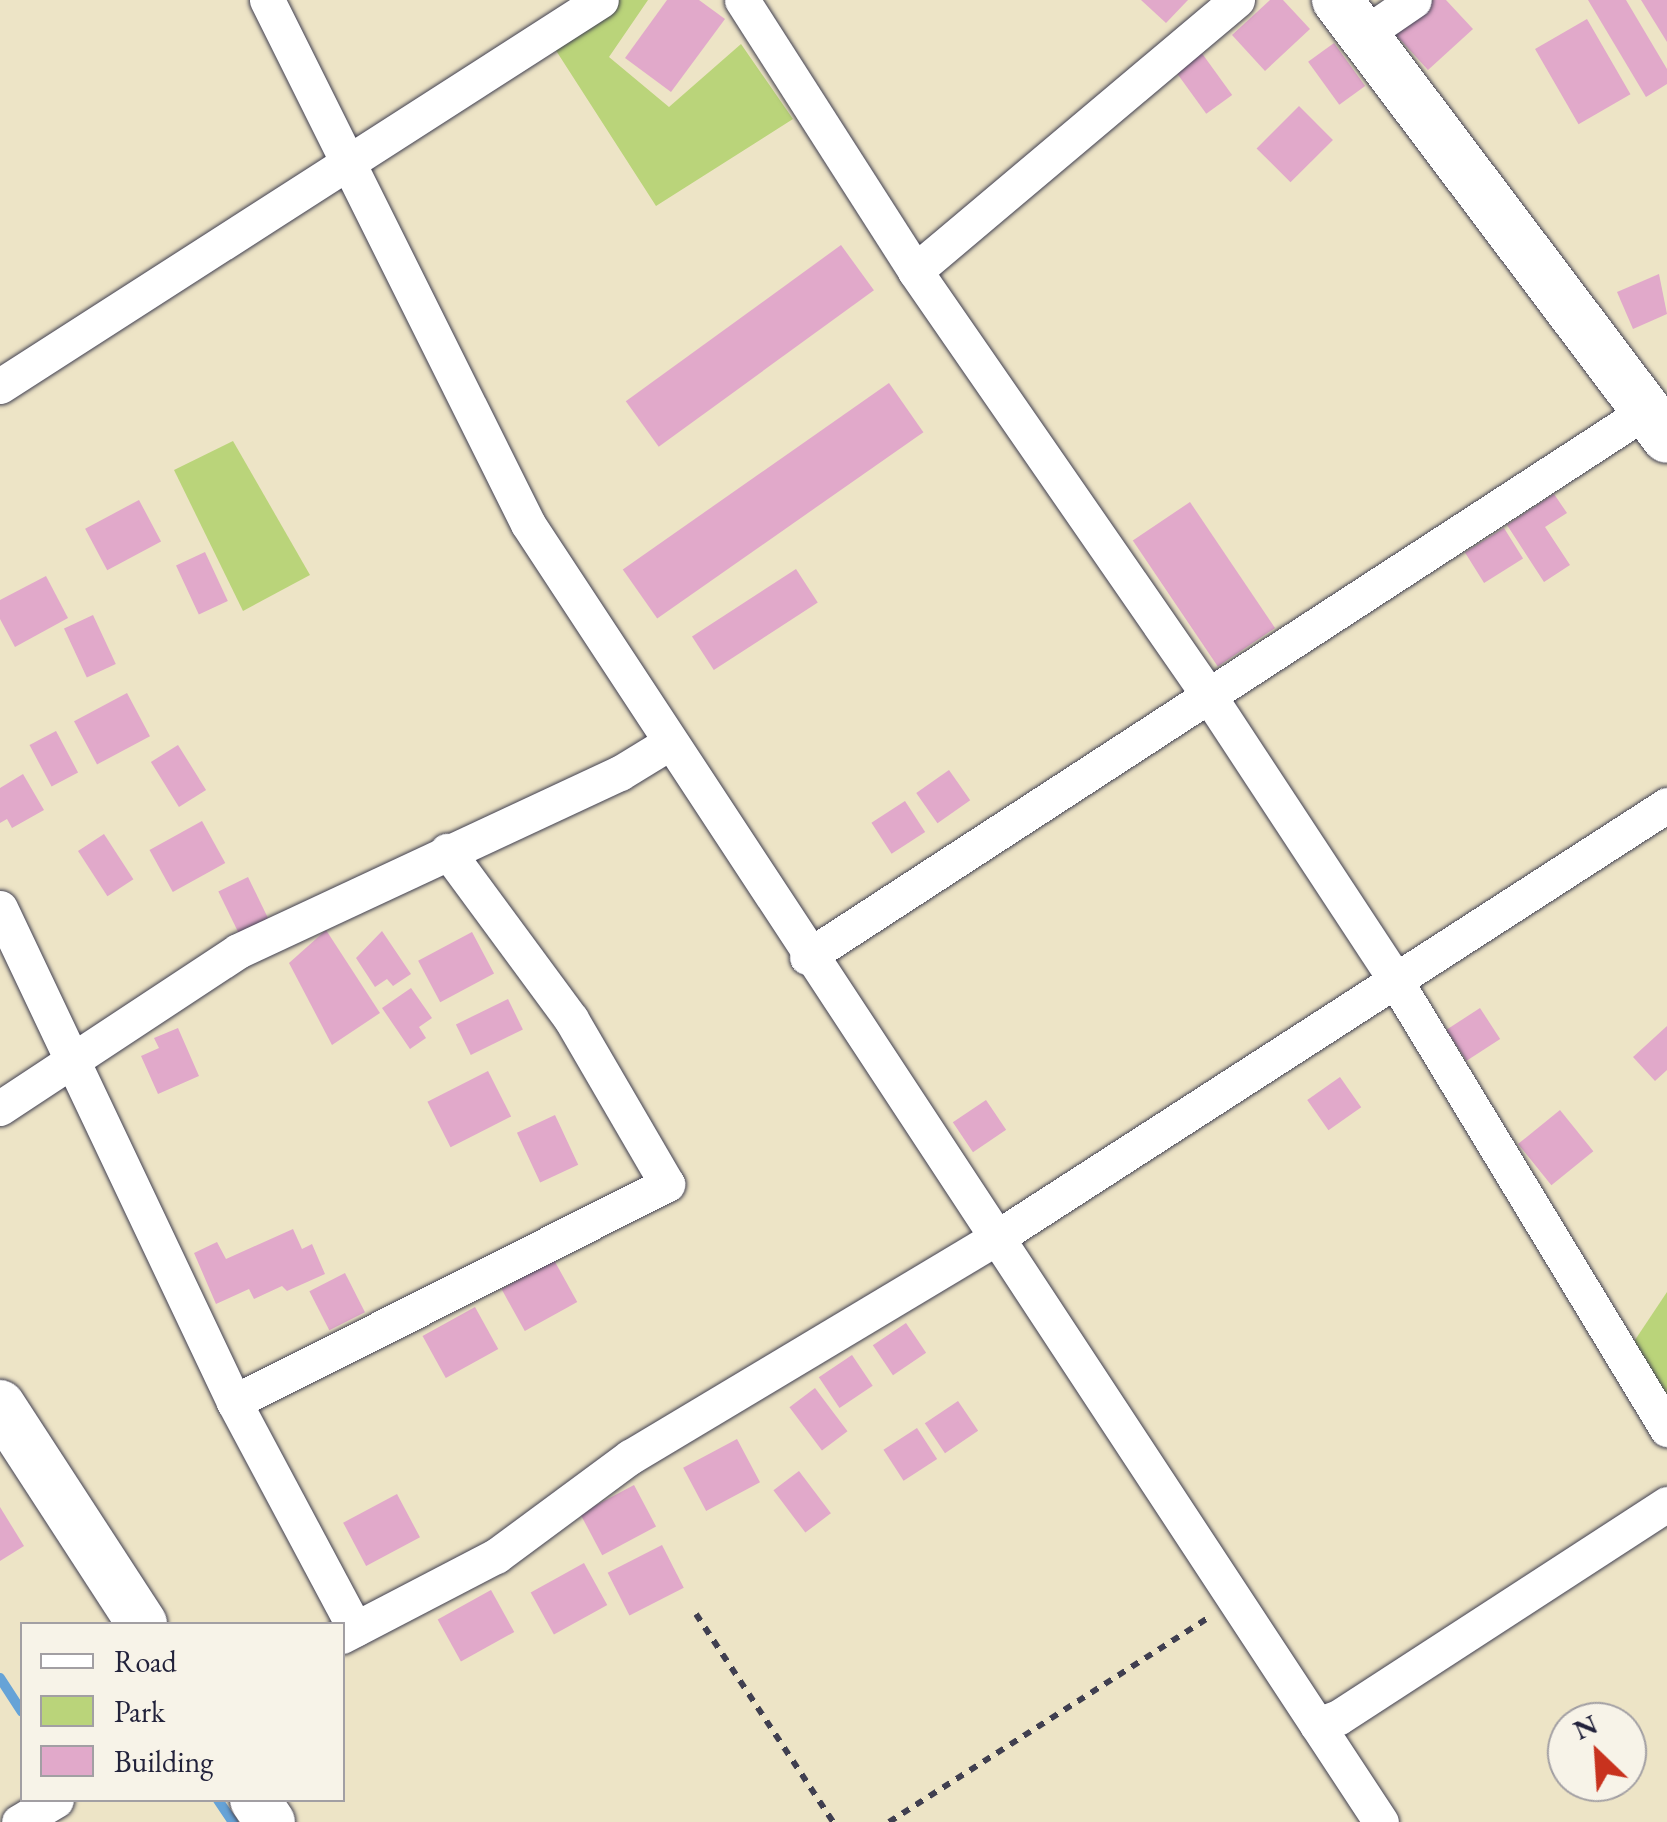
<!DOCTYPE html>
<html>
<head>
<meta charset="utf-8">
<style>
  body { margin:0 }
  #map { position:relative; width:1667px; height:1822px; overflow:hidden; background:#ede4c6; font-family:"EB Garamond",serif }
  div>[style] { position:absolute }
  .green>* { inset:0; background:#bad47a }
  .stream>* { height:10px; margin:-5px; padding:0 5px; transform-origin:5px; border-radius:5px; background:#66a3d7 }
  .building>* { inset:0; background:#e1a9ca; transform-origin:0 0 }
  .path>* { height:6px; margin-top:-3px; transform-origin:0; background:repeating-linear-gradient(90deg,#403f50 0 8px,transparent 0 16px) }
  .roads { filter:drop-shadow(0 0 2px #403f50) drop-shadow(0 0 2px #403f50) }
  .street>* { height:35px; margin:-17.5px; padding:0 17.5px; transform-origin:17.5px; border-radius:17.5px; background:#fff }
  .secondary>* { height:50px; margin:-25px; padding:0 25px; transform-origin:25px; border-radius:25px; background:#fff }
  span { translate:-50% -50%; white-space:nowrap; text-align:center; line-height:1.15; -webkit-text-stroke:8px #f7f3e8; paint-order:stroke }
  .legend { position:absolute; left:20px; top:1622px; width:325px; height:180px; box-sizing:border-box; background:#f7f3e8; border:2px solid #a29fa3; margin:0; padding:12px 18px; list-style:none; font-size:30px; color:#22223b }
  .legend li { display:flex; align-items:center; gap:20px; height:50px }
  .legend b { width:50px; border:2px solid #a29fa3 }
  .north { position:absolute; left:1547px; top:1702px; width:100px; height:100px; box-sizing:border-box; background:#f7f3e8; border:2px solid #a29fa3; border-radius:50%; rotate:335deg; font-size:28px; font-weight:700; line-height:40px; text-align:center; color:#22223b }
  .north::after { content:''; display:block; margin:auto; width:35px; height:45px; background:#c8321e; clip-path:polygon(50% 0,100% 100%,50% 72%,0 100%) }
</style>
</head>
<body>
<div id="map">
  <div class="green">
    <div style="clip-path:polygon(601px 0,648px 0,609px 57px,669px 107px,741px 44px,793px 119px,656px 206px,546px 35px)"></div>
    <div style="clip-path:polygon(233px 441px,310px 575px,243px 611px,174px 470px)"></div>
    <div style="clip-path:polygon(1667px 1292px,1667px 1429px,1623px 1358px)"></div>
  </div>
  <div class="stream">
    <div style="left:0;top:1678px;width:40px;rotate:57.1deg"></div>
    <div style="left:218px;top:1800px;width:27px;rotate:56deg"></div>
  </div>
  <div class="building">
    <div style="clip-path:polygon(667px 0,699px 0,725px 19px,671px 92px,625px 58px)"></div>
    <div style="clip-path:polygon(1141px 0,1188px 0,1166px 23px)"></div>
    <div style="clip-path:polygon(1270px 0,1283px 0,1310px 29px,1265px 71px,1232px 35px)"></div>
    <div style="clip-path:polygon(1433px 0,1446px 0,1473px 29px,1428px 70px,1396px 35px)"></div>
    <div style="clip-path:polygon(1588px 0,1626px 0,1667px 69px,1667px 84px,1646px 97px)"></div>
    <div style="clip-path:polygon(1641px 0,1667px 0,1667px 42px)"></div>
    <div style="left:1587px;top:19px;width:87px;height:60px;rotate:60deg"></div>
    <div style="left:1334px;top:43px;width:53px;height:32px;rotate:54deg"></div>
    <div style="left:1201px;top:52px;width:53px;height:32px;rotate:54deg"></div>
    <div style="left:1299px;top:106px;width:48px;height:60px;rotate:45deg"></div>
    <div style="left:841px;top:245px;width:56px;height:266px;rotate:54deg"></div>
    <div style="clip-path:polygon(1659px 274px,1667px 314px,1633px 329px,1617px 292px)"></div>
    <div style="left:889px;top:383px;width:60px;height:325px;rotate:55deg"></div>
    <div style="clip-path:polygon(1554px 494px,1567px 513px,1545px 527px,1570px 565px,1544px 582px,1507px 525px)"></div>
    <div style="left:139px;top:500px;width:47px;height:61px;rotate:62deg"></div>
    <div style="left:1190px;top:502px;width:152px;height:69px;rotate:56deg"></div>
    <div style="left:1504px;top:528px;width:36px;height:46px;rotate:58deg"></div>
    <div style="left:205px;top:552px;width:54px;height:32px;rotate:65deg"></div>
    <div style="left:796px;top:569px;width:40px;height:124px;rotate:57deg"></div>
    <div style="clip-path:polygon(46px 576px,68px 618px,15px 647px,0 619px,0 600px)"></div>
    <div style="left:93px;top:615px;width:54px;height:32px;rotate:65deg"></div>
    <div style="left:127px;top:693px;width:49px;height:60px;rotate:62deg"></div>
    <div style="left:56px;top:731px;width:47px;height:30px;rotate:62deg"></div>
    <div style="left:178px;top:745px;width:53px;height:32px;rotate:58deg"></div>
    <div style="left:949px;top:770px;width:37px;height:40px;rotate:55deg"></div>
    <div style="clip-path:polygon(23px 774px,44px 810px,12px 828px,7px 819px,0 823px,0 788px)"></div>
    <div style="left:905px;top:801px;width:37px;height:40px;rotate:57deg"></div>
    <div style="left:202px;top:821px;width:48px;height:60px;rotate:61deg"></div>
    <div style="left:104px;top:834px;width:54px;height:31px;rotate:57deg"></div>
    <div style="left:248px;top:877px;width:53px;height:33px;rotate:64deg"></div>
    <div style="clip-path:polygon(326px 930px,380px 1013px,332px 1045px,289px 963px)"></div>
    <div style="clip-path:polygon(382px 931px,411px 974px,393px 986px,387px 979px,375px 987px,356px 958px)"></div>
    <div style="left:472px;top:932px;width:47px;height:61px;rotate:62deg"></div>
    <div style="clip-path:polygon(411px 988px,432px 1018px,419px 1027px,426px 1038px,410px 1049px,382px 1008px)"></div>
    <div style="left:508px;top:999px;width:34px;height:58px;rotate:64deg"></div>
    <div style="left:1480px;top:1008px;width:37px;height:40px;rotate:57deg"></div>
    <div style="clip-path:polygon(1667px 1026px,1667px 1070px,1655px 1081px,1633px 1057px)"></div>
    <div style="clip-path:polygon(178px 1028px,199px 1076px,158px 1094px,141px 1056px,159px 1048px,154px 1038px)"></div>
    <div style="left:488px;top:1071px;width:51px;height:68px;rotate:63deg"></div>
    <div style="left:1340px;top:1077px;width:37px;height:40px;rotate:55deg"></div>
    <div style="left:986px;top:1100px;width:36px;height:40px;rotate:56deg"></div>
    <div style="left:1560px;top:1110px;width:53px;height:54px;rotate:51deg"></div>
    <div style="left:555px;top:1115px;width:55px;height:42px;rotate:65deg"></div>
    <div style="clip-path:polygon(293px 1229px,302px 1249px,312px 1244px,325px 1274px,287px 1291px,282px 1286px,254px 1299px,249px 1289px,216px 1304px,194px 1253px,217px 1242px,226px 1259px)"></div>
    <div style="left:554px;top:1260px;width:48px;height:60px;rotate:61deg"></div>
    <div style="left:345px;top:1273px;width:44px;height:40px;rotate:63deg"></div>
    <div style="left:475px;top:1307px;width:48px;height:60px;rotate:61deg"></div>
    <div style="left:906px;top:1323px;width:36px;height:40px;rotate:56deg"></div>
    <div style="left:852px;top:1355px;width:37px;height:40px;rotate:56deg"></div>
    <div style="left:815px;top:1388px;width:54px;height:32px;rotate:53deg"></div>
    <div style="left:958px;top:1401px;width:36px;height:40px;rotate:56deg"></div>
    <div style="left:917px;top:1428px;width:37px;height:40px;rotate:57deg"></div>
    <div style="left:737px;top:1439px;width:49px;height:61px;rotate:62deg"></div>
    <div style="left:799px;top:1471px;width:53px;height:32px;rotate:53deg"></div>
    <div style="left:634px;top:1485px;width:47px;height:61px;rotate:62deg"></div>
    <div style="left:397px;top:1494px;width:49px;height:61px;rotate:62deg"></div>
    <div style="clip-path:polygon(0 1507px,24px 1546px,0 1561px)"></div>
    <div style="left:662px;top:1545px;width:48px;height:61px;rotate:63deg"></div>
    <div style="left:584px;top:1563px;width:48px;height:61px;rotate:61deg"></div>
    <div style="left:491px;top:1590px;width:48px;height:61px;rotate:61deg"></div>
  </div>
  <div class="path">
    <div style="left:696px;top:1614px;width:249px;rotate:56.6deg"></div>
    <div style="left:889px;top:1822px;width:379px;rotate:-32.6deg"></div>
  </div>
  <div class="roads">
    <div class="street">
      <div style="left:267px;top:0;width:585px;rotate:63.52deg"></div>
      <div style="left:528px;top:524px;width:1553px;rotate:56.69deg"></div>
      <div style="left:742px;top:0;width:322px;rotate:57.4deg"></div>
      <div style="left:915px;top:271px;width:520px;rotate:55.33deg"></div>
      <div style="left:1211px;top:699px;width:324px;rotate:56.7deg"></div>
      <div style="left:1389px;top:970px;width:537px;rotate:58.8deg"></div>
      <div style="left:1366px;top:33px;width:58px;rotate:-34.5deg"></div>
      <div style="left:915px;top:271px;width:421px;rotate:-40.1deg"></div>
      <div style="left:0;top:386px;width:714px;rotate:-32.71deg"></div>
      <div style="left:0;top:908px;width:547px;rotate:64.65deg"></div>
      <div style="left:234px;top:1402px;width:257px;rotate:61.9deg"></div>
      <div style="left:807px;top:957px;width:1001px;rotate:-33.06deg"></div>
      <div style="left:0;top:1108px;width:285px;rotate:-33.4deg"></div>
      <div style="left:238px;top:951px;width:421px;rotate:-25deg"></div>
      <div style="left:620px;top:773px;width:57px;rotate:-31.5deg"></div>
      <div style="left:234px;top:1402px;width:485px;rotate:-26.7deg"></div>
      <div style="left:667px;top:1184px;width:191px;rotate:-120.2deg"></div>
      <div style="left:571px;top:1019px;width:209px;rotate:-126.4deg"></div>
      <div style="left:342px;top:1636px;width:174px;rotate:-27.5deg"></div>
      <div style="left:496px;top:1556px;width:167px;rotate:-36.5deg"></div>
      <div style="left:630px;top:1457px;width:423px;rotate:-30.9deg"></div>
      <div style="left:993px;top:1240px;width:802px;rotate:-32.84deg"></div>
      <div style="left:1317px;top:1725px;width:23px;rotate:-20deg"></div>
      <div style="left:1339px;top:1717px;width:391px;rotate:-33deg"></div>
      <div style="left:19px;top:1822px;width:43px;rotate:-30.7deg"></div>
    </div>
    <div class="secondary">
      <div style="left:1337px;top:0;width:548px;rotate:53deg"></div>
      <div style="left:0;top:1405px;width:261px;rotate:57deg"></div>
      <div style="left:255px;top:1800px;width:27px;rotate:56deg"></div>
    </div>
  </div>
  <ul class="legend">
  <li><b style="height:12px;background:#fff"></b>Road</li>
  <li><b style="height:28px;background:#bad47a"></b>Park</li>
  <li><b style="height:28px;background:#e1a9ca"></b>Building</li>
  </ul>
  <div class="north">N</div>
</div>
</body>
</html>
